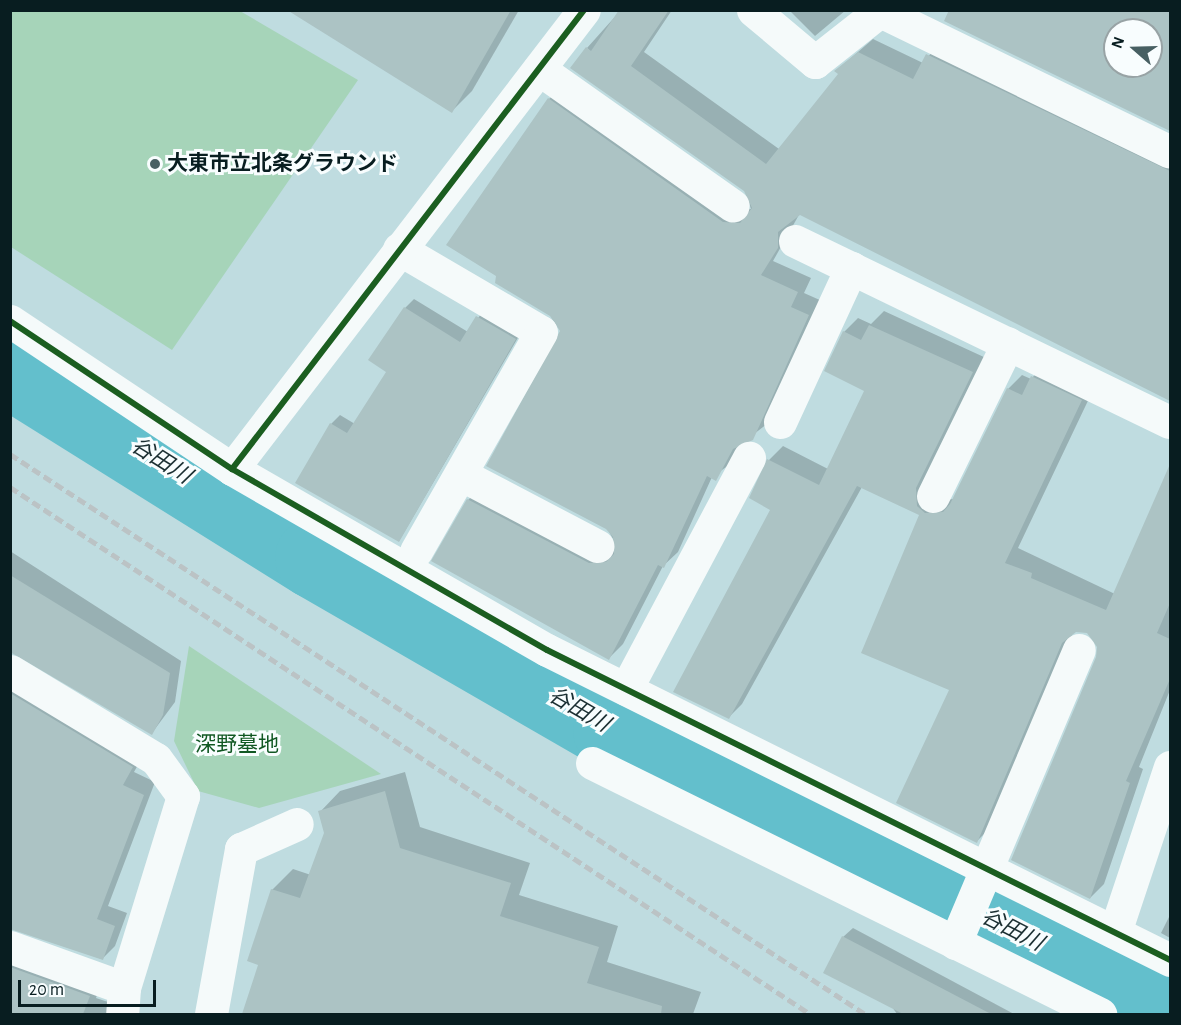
<!DOCTYPE html>
<html>
<head>
<meta charset="utf-8">
<style>
  body { margin:0 }
  #map { position:relative; width:1181px; height:1025px; overflow:hidden; background:#bfdce0; font-family:"Alegreya Sans","Noto Sans JP",sans-serif }
  div>[style] { position:absolute }
  .green>* { inset:0; background:#a6d4b9 }
  .shadow>* { inset:0; background:#0003 }
  .river>* { height:82px; margin:-41px; padding:0 41px; transform-origin:41px; border-radius:41px; background:#63bfcc }
  .building>* { inset:0; background:#acc3c4 }
  .minor>* { height:33px; margin:-16.5px; padding:0 16.5px; transform-origin:16.5px; border-radius:16.5px; background:#f5fafa }
  .rail>* { height:4.5px; margin-top:-2.25px; transform-origin:0; background:repeating-linear-gradient(90deg,#bbc3c5 0 9px,transparent 0 13.5px) }
  .cycleway>* { height:6px; margin:-3px; padding:0 3px; transform-origin:3px; border-radius:3px; background:#1b5e20 }
  .dots>* { width:16px; height:16px; translate:-50% -50%; box-sizing:border-box; border:3px solid #f8fdfe; border-radius:50% }
  span { translate:-50% -50%; white-space:nowrap; text-align:center; line-height:1.15; -webkit-text-stroke:6px #f8fdfe; paint-order:stroke }
  .poi-label { font-size:21px; color:#081d20; font-weight:700 }
  .left { translate:0 -50%; text-align:left }
  .park-label { font-size:21px; color:#115823 }
  .water-label { font-size:22px; color:#1b2f32; font-style:italic }
  .frame { position:absolute; inset:0; border:12px solid #081d20; pointer-events:none }
  .north { position:absolute; left:1103px; top:18px; width:60px; height:60px; box-sizing:border-box; background:#f8fdfe; border:2px solid #98a3a5; border-radius:50%; rotate:290deg; font-size:16px; font-weight:700; line-height:24px; text-align:center; color:#081d20 }
  .north::after { content:''; display:block; margin:auto; width:21px; height:27px; background:#486063; clip-path:polygon(50% 0,100% 100%,50% 72%,0 100%) }
  .scale { position:absolute; left:18px; top:980px; width:138px; height:27px; box-sizing:border-box; border:3px solid #081d20; border-top:0; padding-left:8px; font-size:18px; line-height:21px; white-space:nowrap; color:#081d20; -webkit-text-stroke:4px #f8fdfe; paint-order:stroke }
</style>
</head>
<body>
<div id="map">
  <div class="green">
    <div style="clip-path:polygon(10px 11px,240px 11px,358px 80px,172px 350px,11px 247px)"></div>
    <div style="clip-path:polygon(189px 646px,381px 774px,259px 808px,198px 791px,174px 741px)"></div>
  </div>
  <div class="shadow">
    <div style="clip-path:polygon(290px 10px,519px 10px,472px 91px,452px 111px)"></div>
    <div style="clip-path:polygon(621px 10px,672px 10px,644px 52px,779px 149px,840px 74px,836px 71px,873px 39px,923px 63px,941px 41px,1170px 153px,1170px 400px,800px 213px,773px 261px,811px 278px,804px 293px,822px 301px,767px 424px,741px 444px,729px 465px,712px 477px,678px 552px,663px 566px,623px 644px,609px 658px,468px 500px,482px 486px,603px 549px,617px 546px,607px 528px,561px 331px,549px 99px,563px 85px,737px 208px,751px 209px,745px 190px,587px 48px)"></div>
    <div style="clip-path:polygon(789px 10px,846px 10px,815px 36px)"></div>
    <div style="clip-path:polygon(evenodd,951px 10px,1170px 10px,1170px 130px,946px 20px,951px 10px,1115px 30px,1151px 30px,1151px 66px,1115px 66px,1115px 30px)"></div>
    <div style="clip-path:polygon(414px 299px,468px 332px,486px 307px,523px 329px,399px 541px,331px 424px,340px 415px,355px 424px,388px 371px,405px 308px)"></div>
    <div style="clip-path:polygon(884px 311px,986px 358px,940px 500px,954px 499px,1008px 389px,1022px 375px,1031px 379px,1046px 363px,1095px 386px,1018px 548px,1115px 594px,1170px 468px,1170px 690px,1139px 767px,1143px 769px,1104px 884px,1090px 898px,1099px 647px,1088px 632px,1073px 632px,991px 827px,977px 841px,921px 514px,862px 487px,742px 704px,728px 718px,772px 509px,769px 460px,783px 446px,828px 469px,866px 391px,844px 332px,858px 318px,871px 324px)"></div>
    <div style="clip-path:polygon(10px 551px,181px 661px,175px 702px,152px 733px,20px 653px,10px 653px)"></div>
    <div style="clip-path:polygon(10px 673px,144px 754px,134px 772px,155px 782px,108px 906px,127px 913px,115px 946px,102px 959px,10px 927px)"></div>
    <div style="clip-path:polygon(405px 772px,420px 827px,530px 863px,519px 895px,618px 926px,607px 962px,701px 992px,693px 1014px,243px 1014px,260px 964px,272px 890px,293px 869px,311px 875px,326px 833px,320px 812px,340px 791px)"></div>
    <div style="clip-path:polygon(1170px 915px,1170px 938px,1161px 933px)"></div>
    <div style="clip-path:polygon(853px 928px,1014px 1014px,897px 1014px,843px 937px)"></div>
    <div style="clip-path:polygon(10px 948px,101px 983px,96px 998px,111px 1003px,107px 1014px,10px 1014px)"></div>
  </div>
  <div class="river">
    <div style="left:10px;top:367px;width:361px;rotate:32deg"></div>
    <div style="left:316px;top:558px;width:344px;rotate:30deg"></div>
    <div style="left:614px;top:730px;width:622px;rotate:26.65deg"></div>
  </div>
  <div class="building">
    <div style="clip-path:polygon(287px 10px,511px 10px,452px 113px)"></div>
    <div style="clip-path:polygon(619px 10px,669px 10px,631px 66px,766px 164px,838px 74px,834px 71px,858px 52px,913px 79px,926px 54px,1170px 171px,1170px 401px,800px 215px,778px 232px,778px 248px,761px 275px,798px 292px,791px 307px,809px 315px,753px 440px,733px 449px,716px 481px,707px 476px,664px 568px,658px 565px,609px 660px,431px 561px,467px 499px,589px 563px,606px 562px,614px 554px,613px 537px,606px 529px,486px 466px,560px 331px,550px 316px,495px 283px,496px 276px,446px 245px,548px 98px,723px 222px,740px 223px,752px 208px,744px 191px,570px 68px,586px 47px,591px 51px)"></div>
    <div style="clip-path:polygon(evenodd,949px 10px,1170px 10px,1170px 131px,944px 21px,949px 10px,1115px 30px,1151px 30px,1151px 66px,1115px 66px,1115px 30px)"></div>
    <div style="clip-path:polygon(404px 307px,460px 342px,476px 316px,516px 339px,399px 542px,295px 483px,330px 423px,347px 433px,386px 372px,368px 360px)"></div>
    <div style="clip-path:polygon(869px 325px,973px 372px,916px 488px,917px 506px,925px 513px,943px 512px,950px 504px,1007px 388px,1022px 395px,1031px 376px,1082px 400px,1005px 563px,1032px 573px,1031px 578px,1106px 610px,1170px 464px,1170px 603px,1157px 633px,1170px 639px,1170px 679px,1126px 781px,1130px 783px,1090px 899px,1011px 860px,1096px 657px,1097px 647px,1087px 633px,1076px 632px,1062px 643px,977px 843px,896px 803px,949px 690px,861px 653px,919px 515px,857px 486px,729px 719px,673px 692px,770px 510px,749px 498px,767px 459px,819px 485px,864px 391px,824px 371px,843px 331px,861px 340px)"></div>
    <div style="clip-path:polygon(10px 575px,170px 673px,163px 715px,152px 735px,10px 652px)"></div>
    <div style="clip-path:polygon(10px 693px,133px 767px,123px 785px,144px 795px,97px 919px,115px 926px,103px 960px,10px 929px)"></div>
    <div style="clip-path:polygon(385px 791px,400px 848px,511px 883px,500px 916px,599px 947px,587px 983px,662px 1006px,661px 1014px,242px 1014px,258px 965px,247px 961px,271px 889px,300px 898px,324px 833px,318px 811px)"></div>
    <div style="clip-path:polygon(842px 936px,991px 1014px,903px 1014px,823px 973px)"></div>
    <div style="clip-path:polygon(10px 967px,90px 996px,83px 1014px,10px 1014px)"></div>
  </div>
  <div class="minor">
    <div style="left:753px;top:10px;width:81px;rotate:40deg"></div>
    <div style="left:815px;top:62px;width:84px;rotate:-38.2deg"></div>
    <div style="left:880px;top:11px;width:322px;rotate:25.9deg"></div>
    <div style="left:539px;top:69px;width:237px;rotate:35.2deg"></div>
    <div style="left:795px;top:241px;width:416px;rotate:25.8deg"></div>
    <div style="left:399px;top:249px;width:164px;rotate:30.3deg"></div>
    <div style="left:541px;top:332px;width:252px;rotate:119.7deg"></div>
    <div style="left:10px;top:321px;width:267px;rotate:33.7deg"></div>
    <div style="left:232px;top:469px;width:363px;rotate:29.9deg"></div>
    <div style="left:547px;top:650px;width:696px;rotate:26.45deg"></div>
    <div style="left:780px;top:422px;width:170px;rotate:-65.2deg"></div>
    <div style="left:232px;top:469px;width:578px;rotate:-52.52deg"></div>
    <div style="left:462px;top:475px;width:153px;rotate:27.7deg"></div>
    <div style="left:933px;top:496px;width:170px;rotate:-63.9deg"></div>
    <div style="left:10px;top:671px;width:170px;rotate:31.1deg"></div>
    <div style="left:156px;top:759px;width:46px;rotate:53.9deg"></div>
    <div style="left:183px;top:796px;width:201px;rotate:107.1deg"></div>
    <div style="left:124px;top:988px;width:26px;rotate:94deg"></div>
    <div style="left:626px;top:689px;width:262px;rotate:-62deg"></div>
    <div style="left:592px;top:763px;width:567px;rotate:26.29deg"></div>
    <div style="left:1115px;top:932px;width:174px;rotate:-71.6deg"></div>
    <div style="left:955px;top:943px;width:318px;rotate:-67.1deg"></div>
    <div style="left:10px;top:947px;width:121px;rotate:19.8deg"></div>
    <div style="left:211px;top:1014px;width:168px;rotate:-79.7deg"></div>
    <div style="left:241px;top:849px;width:61px;rotate:-24.1deg"></div>
  </div>
  <div class="rail">
    <div style="left:10px;top:454px;width:1022px;rotate:33.22deg"></div>
    <div style="left:10px;top:487px;width:958px;rotate:33.37deg"></div>
  </div>
  <div class="cycleway">
    <div style="left:10px;top:321px;width:267px;rotate:33.7deg"></div>
    <div style="left:232px;top:469px;width:363px;rotate:29.9deg"></div>
    <div style="left:547px;top:650px;width:696px;rotate:26.45deg"></div>
    <div style="left:232px;top:469px;width:578px;rotate:-52.52deg"></div>
  </div>
  <div class="dots">
    <div style="left:155px;top:164px;background:#486063"></div>
  </div>
  <div class="poi-label">
    <span class="left" style="left:167px;top:164px">大東市立北条グラウンド</span>
  </div>
  <div class="park-label">
    <span style="left:237px;top:745px">深野墓地</span>
  </div>
  <div class="water-label">
    <span style="left:161px;top:461px;rotate:32deg">谷田川</span>
    <span style="left:579px;top:710px;rotate:30deg">谷田川</span>
    <span style="left:1012px;top:930px;rotate:27deg">谷田川</span>
  </div>
  <div class="frame"></div>
  <div class="north">N</div>
  <div class="scale">20 m</div>
</div>
</body>
</html>
